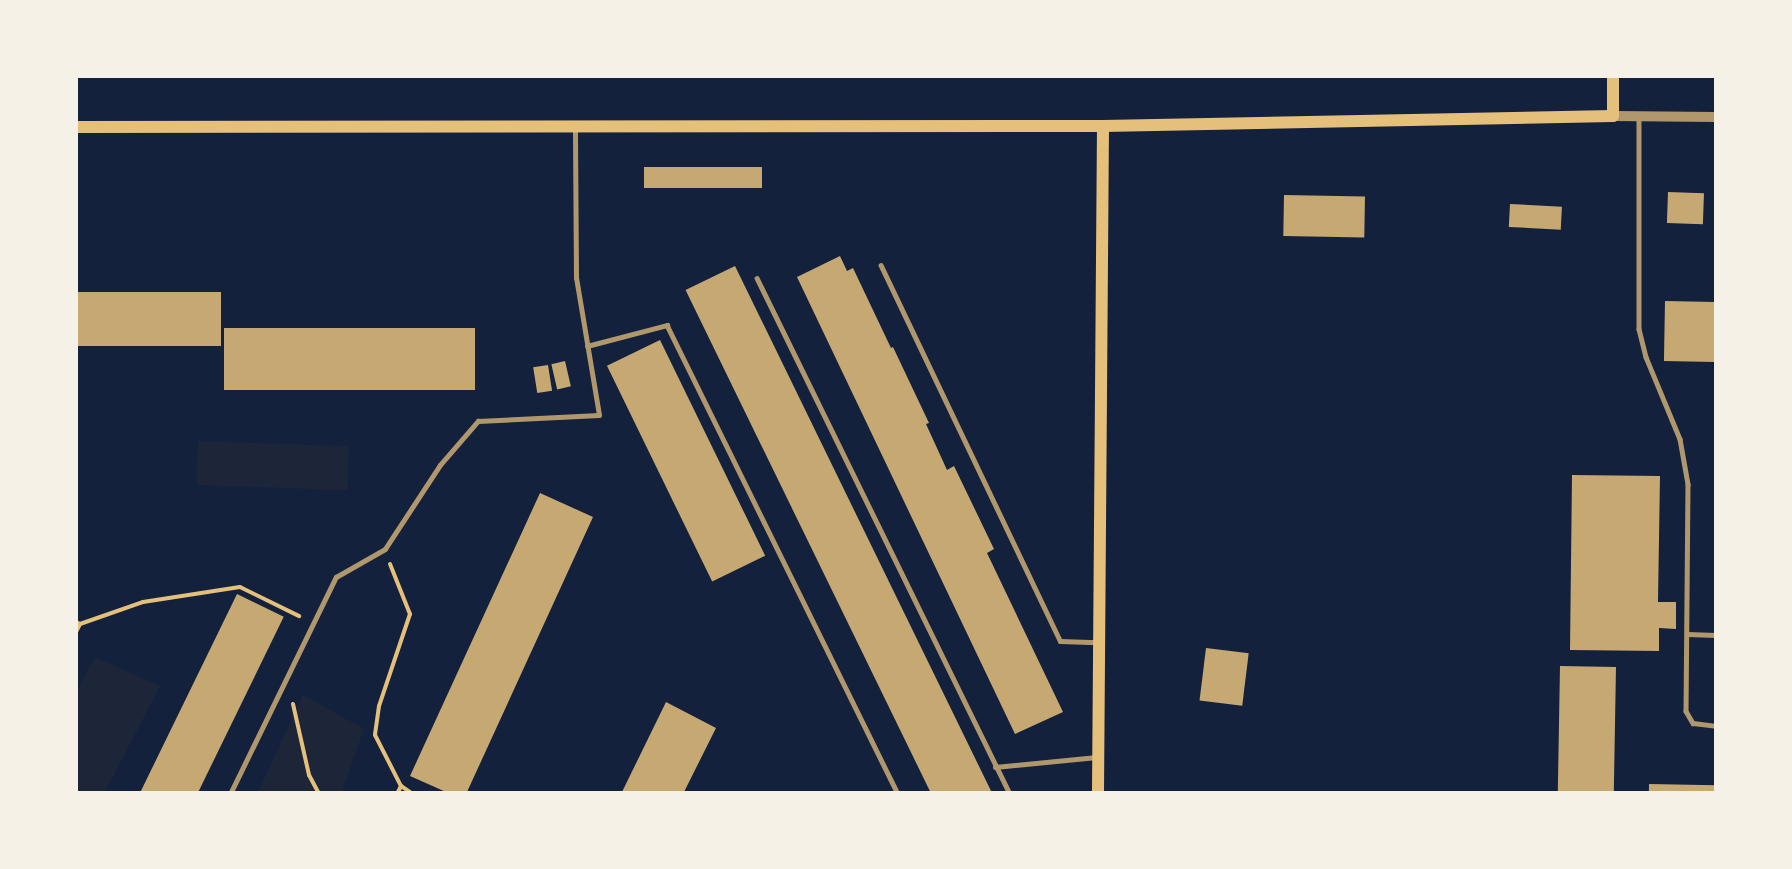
<!DOCTYPE html>
<html>
<head>
<meta charset="utf-8">
<style>
  body { margin:0 }
  #map { position:relative; width:1792px; height:869px; overflow:hidden; background:#14213d; font-family:"Work Sans",sans-serif }
  div>[style] { position:absolute }
  .green>* { inset:0; background:#1d2539; transform-origin:0 0 }
  .building>* { inset:0; background:#c6a872; transform-origin:0 0 }
  .path>* { height:4px; margin:-2px; padding:0 2px; transform-origin:2px; border-radius:2px; background:#e5c07b }
  .service>* { height:4.5px; margin:-2.25px; padding:0 2.25px; transform-origin:2.25px; border-radius:2.25px; background:#b1986c }
  .tertiary>* { height:10px; margin:-5px; padding:0 5px; transform-origin:5px; border-radius:5px; background:#b1986c }
  .secondary>* { height:12px; margin:-6px; padding:0 6px; transform-origin:6px; border-radius:6px; background:#e5c07b }
  span { translate:-50% -50%; white-space:nowrap; text-align:center; line-height:1.15; -webkit-text-stroke:6px #f6f1e7; paint-order:stroke }
  .frame { position:absolute; inset:0; border:78px solid #f6f1e7; pointer-events:none }
</style>
</head>
<body>
<div id="map">
  <div class="green">
    <div style="left:198px;top:441px;width:151px;height:44px;rotate:2deg"></div>
    <div style="clip-path:polygon(95px 657px,160px 686px,105px 792px,77px 792px,77px 691px)"></div>
    <div style="clip-path:polygon(303px 695px,364px 729px,342px 792px,258px 792px)"></div>
  </div>
  <div class="building">
    <div style="left:762px;top:167px;width:21px;height:118px;rotate:90deg"></div>
    <div style="left:1668px;top:192px;width:36px;height:31px;rotate:2deg"></div>
    <div style="left:1284px;top:195px;width:81px;height:41px;rotate:1deg"></div>
    <div style="left:1510px;top:204px;width:52px;height:23px;rotate:3deg"></div>
    <div style="clip-path:polygon(840px 256px,847px 271px,853px 268px,891px 348px,893px 347px,929px 423px,926px 424px,947px 470px,954px 466px,994px 549px,987px 553px,1063px 712px,1015px 734px,797px 277px)"></div>
    <div style="left:735px;top:266px;width:585px;height:55px;rotate:64deg"></div>
    <div style="left:76px;top:292px;width:145px;height:54px"></div>
    <div style="left:1665px;top:301px;width:51px;height:60px;rotate:1deg"></div>
    <div style="left:475px;top:328px;width:62px;height:251px;rotate:90deg"></div>
    <div style="left:660px;top:340px;width:240px;height:59px;rotate:64deg"></div>
    <div style="left:565px;top:361px;width:26px;height:14px;rotate:77deg"></div>
    <div style="left:548px;top:365px;width:26px;height:15px;rotate:81deg"></div>
    <div style="clip-path:polygon(1572px 475px,1660px 476px,1658px 602px,1676px 602px,1676px 629px,1659px 628px,1659px 651px,1570px 650px)"></div>
    <div style="clip-path:polygon(540px 493px,593px 517px,467px 792px,446px 792px,410px 776px)"></div>
    <div style="left:237px;top:594px;width:52px;height:220px;rotate:26deg"></div>
    <div style="left:1206px;top:648px;width:43px;height:53px;rotate:7deg"></div>
    <div style="left:1560px;top:666px;width:56px;height:126px;rotate:1deg"></div>
    <div style="clip-path:polygon(666px 702px,716px 728px,684px 792px,622px 792px)"></div>
    <div style="left:1649px;top:784px;width:67px;height:8px;rotate:1deg"></div>
  </div>
  <div class="path">
    <div style="left:390px;top:564px;width:54px;rotate:68.2deg"></div>
    <div style="left:410px;top:614px;width:97px;rotate:108.6deg"></div>
    <div style="left:379px;top:706px;width:29px;rotate:98deg"></div>
    <div style="left:375px;top:735px;width:57px;rotate:63deg"></div>
    <div style="left:401px;top:786px;width:11px;rotate:34deg"></div>
    <div style="left:76px;top:622px;width:4px;rotate:27deg"></div>
    <div style="left:80px;top:624px;width:9px;rotate:117deg"></div>
    <div style="left:80px;top:624px;width:67px;rotate:-19.2deg"></div>
    <div style="left:143px;top:602px;width:98px;rotate:-8.8deg"></div>
    <div style="left:240px;top:587px;width:66px;rotate:26.2deg"></div>
    <div style="left:293px;top:704px;width:73px;rotate:77.3deg"></div>
    <div style="left:309px;top:775px;width:19px;rotate:62deg"></div>
    <div style="left:398px;top:792px;width:7px;rotate:-63deg"></div>
  </div>
  <div class="service">
    <div style="left:1639px;top:116px;width:213px;rotate:90deg"></div>
    <div style="left:1639px;top:329px;width:29px;rotate:76deg"></div>
    <div style="left:1646px;top:357px;width:89px;rotate:67.5deg"></div>
    <div style="left:1680px;top:439px;width:46px;rotate:79.9deg"></div>
    <div style="left:1688px;top:484px;width:227px;rotate:90.5deg"></div>
    <div style="left:1686px;top:711px;width:14px;rotate:60deg"></div>
    <div style="left:1693px;top:723px;width:23px;rotate:7deg"></div>
    <div style="left:881px;top:265px;width:416px;rotate:64.5deg"></div>
    <div style="left:1060px;top:641px;width:37px;rotate:2deg"></div>
    <div style="left:757px;top:278px;width:572px;rotate:63.88deg"></div>
    <div style="left:587px;top:346px;width:83px;rotate:-14.7deg"></div>
    <div style="left:667px;top:325px;width:521px;rotate:63.78deg"></div>
    <div style="left:1687px;top:634px;width:29px;rotate:2deg"></div>
    <div style="left:995px;top:767px;width:102px;rotate:-5.6deg"></div>
    <div style="left:231px;top:792px;width:239px;rotate:-64deg"></div>
    <div style="left:336px;top:577px;width:56px;rotate:-29.7deg"></div>
    <div style="left:385px;top:549px;width:100px;rotate:-56.8deg"></div>
    <div style="left:440px;top:465px;width:58px;rotate:-49.2deg"></div>
    <div style="left:478px;top:421px;width:121px;rotate:-2.8deg"></div>
    <div style="left:599px;top:415px;width:139px;rotate:-99.5deg"></div>
    <div style="left:576px;top:278px;width:150px;rotate:-90.4deg"></div>
  </div>
  <div class="tertiary">
    <div style="left:1613px;top:116px;width:103px;rotate:0.6deg"></div>
  </div>
  <div class="secondary">
    <div style="left:76px;top:127px;width:1027px;rotate:-0.06deg"></div>
    <div style="left:1103px;top:126px;width:510px;rotate:-1.12deg"></div>
    <div style="left:1613px;top:116px;width:40px;rotate:-90deg"></div>
    <div style="left:1098px;top:792px;width:666px;rotate:-89.57deg"></div>
  </div>
  <div class="frame"></div>
</div>
</body>
</html>
